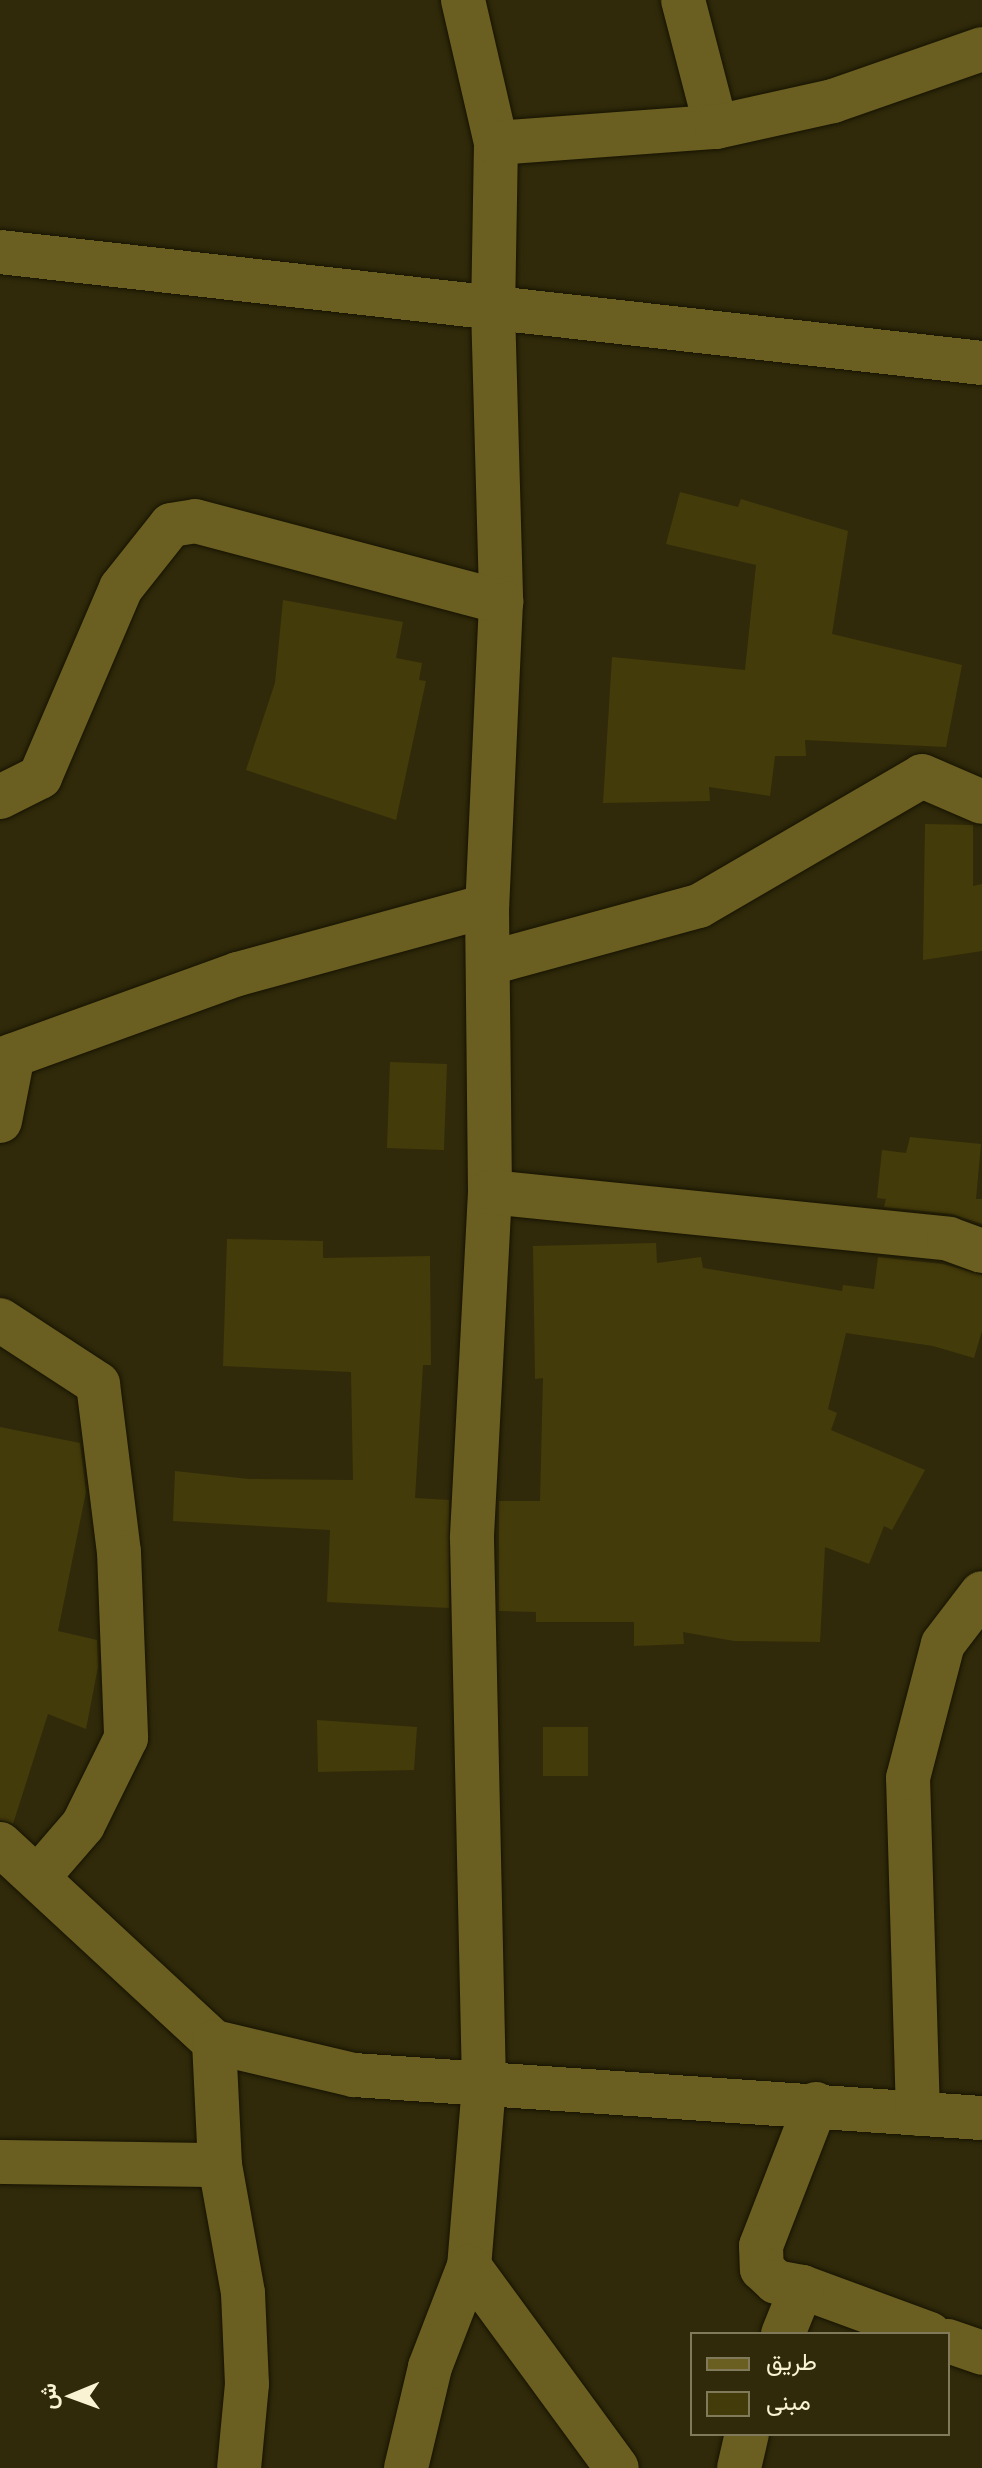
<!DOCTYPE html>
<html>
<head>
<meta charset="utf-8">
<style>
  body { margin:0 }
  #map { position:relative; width:982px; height:2468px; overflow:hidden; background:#302a0a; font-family:"PT Sans Narrow",Vazirmatn,sans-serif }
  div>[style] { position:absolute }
  .building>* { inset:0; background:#443b0a; transform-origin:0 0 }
  .roads { filter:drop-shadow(0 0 2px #161302) drop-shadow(0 0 2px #161302) }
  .minor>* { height:44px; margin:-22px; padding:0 22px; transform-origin:22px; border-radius:22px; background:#6a5e21 }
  span { translate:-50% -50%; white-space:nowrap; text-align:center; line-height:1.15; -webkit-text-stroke:7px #302a0a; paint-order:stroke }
  .legend { position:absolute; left:690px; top:2332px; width:260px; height:104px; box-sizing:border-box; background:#302a0a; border:2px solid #807a5b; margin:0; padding:10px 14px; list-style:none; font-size:24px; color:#f9f3d4 }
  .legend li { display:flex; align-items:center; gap:16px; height:40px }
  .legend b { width:40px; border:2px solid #807a5b }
  .north { position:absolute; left:32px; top:2356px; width:80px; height:80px; -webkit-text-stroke:6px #302a0a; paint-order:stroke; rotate:269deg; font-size:22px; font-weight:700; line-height:32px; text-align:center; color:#f9f3d4 }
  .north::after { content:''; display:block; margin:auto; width:28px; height:36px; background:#f9f3d4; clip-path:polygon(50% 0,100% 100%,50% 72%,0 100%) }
</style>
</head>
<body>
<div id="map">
  <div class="building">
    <div style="clip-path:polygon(680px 492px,738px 507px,741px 499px,848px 531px,832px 634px,962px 665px,946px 747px,805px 740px,806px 756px,775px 756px,770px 796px,709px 787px,710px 801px,603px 803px,612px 657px,745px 670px,756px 565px,666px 544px)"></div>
    <div style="clip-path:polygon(283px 600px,403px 622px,396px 658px,422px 663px,419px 680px,426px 681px,396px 820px,246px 770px,275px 683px)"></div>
    <div style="clip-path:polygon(925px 824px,973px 825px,973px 886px,982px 884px,982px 951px,923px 960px)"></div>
    <div style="left:390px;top:1062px;width:57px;height:86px;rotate:2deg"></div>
    <div style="clip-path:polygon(910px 1137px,981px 1144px,976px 1199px,982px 1199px,982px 1224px,952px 1214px,884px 1207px,886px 1199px,877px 1198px,882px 1150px,906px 1153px)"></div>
    <div style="clip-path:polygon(227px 1239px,323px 1241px,323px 1258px,430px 1256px,431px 1365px,423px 1365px,415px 1498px,449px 1500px,449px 1608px,327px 1602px,330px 1530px,173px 1521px,175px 1471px,249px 1479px,353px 1480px,351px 1372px,223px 1366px)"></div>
    <div style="clip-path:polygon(656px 1243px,657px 1263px,701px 1257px,703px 1268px,842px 1291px,843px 1285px,874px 1289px,878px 1257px,943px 1264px,982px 1275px,982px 1331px,974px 1358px,933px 1346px,846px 1333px,828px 1409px,837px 1413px,831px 1430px,925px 1470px,892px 1530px,884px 1526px,869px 1564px,825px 1547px,820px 1642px,734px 1641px,683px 1632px,684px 1644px,634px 1646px,634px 1622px,536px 1622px,536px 1612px,499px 1611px,499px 1501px,540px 1501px,543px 1378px,535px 1379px,533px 1246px)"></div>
    <div style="clip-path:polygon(0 1427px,80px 1443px,86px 1492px,58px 1631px,97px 1640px,98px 1667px,86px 1729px,48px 1714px,13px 1824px,0 1820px)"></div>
    <div style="clip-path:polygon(317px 1720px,417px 1727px,414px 1770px,318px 1772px)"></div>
    <div style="left:543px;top:1727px;width:45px;height:49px"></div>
  </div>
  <div class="roads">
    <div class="minor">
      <div style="left:463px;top:0;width:147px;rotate:77deg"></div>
      <div style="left:496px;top:143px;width:165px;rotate:91deg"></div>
      <div style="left:493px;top:308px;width:294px;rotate:88.4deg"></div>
      <div style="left:501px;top:602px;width:304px;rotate:92.6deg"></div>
      <div style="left:487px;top:906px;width:286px;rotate:89.4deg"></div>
      <div style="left:490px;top:1192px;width:347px;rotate:93deg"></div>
      <div style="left:472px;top:1539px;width:546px;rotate:88.74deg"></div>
      <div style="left:484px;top:2085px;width:182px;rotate:94.7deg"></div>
      <div style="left:469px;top:2266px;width:250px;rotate:53.8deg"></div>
      <div style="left:683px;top:0;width:131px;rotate:75.4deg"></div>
      <div style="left:496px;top:143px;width:221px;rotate:-4.2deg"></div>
      <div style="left:716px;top:127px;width:120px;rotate:-12.5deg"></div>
      <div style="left:833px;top:101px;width:158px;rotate:-19.2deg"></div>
      <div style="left:0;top:252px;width:988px;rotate:6.45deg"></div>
      <div style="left:0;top:797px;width:45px;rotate:-26.6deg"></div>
      <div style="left:40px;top:777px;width:206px;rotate:-66.8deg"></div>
      <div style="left:121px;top:588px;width:80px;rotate:-51.6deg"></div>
      <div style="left:171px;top:525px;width:24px;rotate:-9deg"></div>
      <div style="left:195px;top:521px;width:317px;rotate:14.8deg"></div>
      <div style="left:490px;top:963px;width:217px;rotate:-15.3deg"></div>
      <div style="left:699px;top:906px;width:258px;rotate:-30.2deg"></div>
      <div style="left:922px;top:776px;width:65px;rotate:23.4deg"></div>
      <div style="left:0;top:1060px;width:253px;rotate:-19.9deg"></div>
      <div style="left:238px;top:974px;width:258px;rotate:-15.3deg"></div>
      <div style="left:0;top:1121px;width:67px;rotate:-78.9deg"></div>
      <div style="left:490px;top:1192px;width:461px;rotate:5.8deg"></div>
      <div style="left:949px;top:1239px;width:35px;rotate:20deg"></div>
      <div style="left:0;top:1320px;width:117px;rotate:33.1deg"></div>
      <div style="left:98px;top:1384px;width:169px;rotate:82.9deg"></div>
      <div style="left:119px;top:1552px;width:186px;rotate:87.8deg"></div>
      <div style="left:126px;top:1738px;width:97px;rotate:116.3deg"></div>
      <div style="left:83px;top:1825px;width:67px;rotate:130.8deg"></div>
      <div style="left:0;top:1844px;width:292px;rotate:42.8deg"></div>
      <div style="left:214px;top:2042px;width:144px;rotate:13.3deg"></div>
      <div style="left:354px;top:2075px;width:629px;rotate:3.92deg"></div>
      <div style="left:214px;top:2042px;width:123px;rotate:87.2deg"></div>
      <div style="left:220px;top:2165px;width:130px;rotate:79.8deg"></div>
      <div style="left:243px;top:2293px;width:91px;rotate:87.5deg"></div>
      <div style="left:247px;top:2384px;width:84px;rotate:95.4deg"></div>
      <div style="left:816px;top:2104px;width:152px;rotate:111.2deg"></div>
      <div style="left:761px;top:2246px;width:23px;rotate:88deg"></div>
      <div style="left:762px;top:2269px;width:19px;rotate:43deg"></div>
      <div style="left:776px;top:2282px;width:26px;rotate:11deg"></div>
      <div style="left:802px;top:2287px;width:136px;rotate:20.2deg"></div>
      <div style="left:918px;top:2114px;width:336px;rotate:-91.7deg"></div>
      <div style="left:908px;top:1778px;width:138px;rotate:-75.4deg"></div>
      <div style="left:943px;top:1644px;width:64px;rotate:-52.6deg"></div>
      <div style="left:0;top:2162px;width:220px;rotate:0.8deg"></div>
      <div style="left:783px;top:2334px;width:51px;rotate:-68deg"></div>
      <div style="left:948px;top:2341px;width:36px;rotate:19deg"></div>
      <div style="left:406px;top:2468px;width:104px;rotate:-76.6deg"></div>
      <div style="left:430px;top:2367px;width:108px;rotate:-68.9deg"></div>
      <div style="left:739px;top:2468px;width:35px;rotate:-77deg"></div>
    </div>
  </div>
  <ul class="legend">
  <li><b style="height:10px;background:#6a5e21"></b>طريق</li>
  <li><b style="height:22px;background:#443b0a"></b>مبنى</li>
  </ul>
  <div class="north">ش</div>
</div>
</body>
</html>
